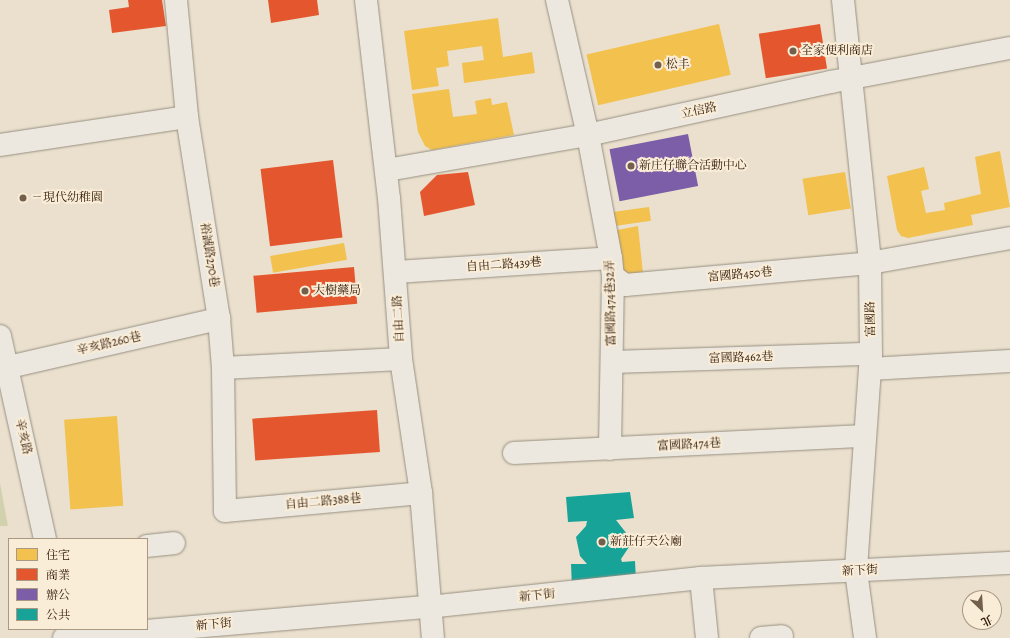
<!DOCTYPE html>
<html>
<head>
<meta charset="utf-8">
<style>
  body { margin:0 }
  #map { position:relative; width:1010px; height:638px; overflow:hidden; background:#eae0cd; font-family:Alegreya,"Noto Serif TC",serif }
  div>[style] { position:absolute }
  .green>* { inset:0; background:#d1d1ad }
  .homes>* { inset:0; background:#f2c14e; transform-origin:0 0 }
  .shops>* { inset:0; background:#e4572e; transform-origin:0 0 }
  .offices>* { inset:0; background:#7b5ea7; transform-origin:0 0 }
  .public>* { inset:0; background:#17a398 }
  .roads { filter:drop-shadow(0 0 1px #988f82) drop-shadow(0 0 1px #988f82) }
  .minor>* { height:22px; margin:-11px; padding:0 11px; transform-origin:11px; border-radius:11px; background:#ede8df }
  .dots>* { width:11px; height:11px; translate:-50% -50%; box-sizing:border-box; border:2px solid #f9edd7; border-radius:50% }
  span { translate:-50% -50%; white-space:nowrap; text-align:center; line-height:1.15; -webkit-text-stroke:4px #f9edd7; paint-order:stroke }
  .poi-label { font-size:12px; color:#331906 }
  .left { translate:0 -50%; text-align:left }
  .street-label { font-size:12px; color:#331906 }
  .legend { position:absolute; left:8px; top:538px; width:140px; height:92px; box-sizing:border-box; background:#f9edd7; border:1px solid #aa9883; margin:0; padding:5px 7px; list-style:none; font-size:12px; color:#331906 }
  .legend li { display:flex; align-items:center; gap:8px; height:20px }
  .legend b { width:20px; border:1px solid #aa9883 }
  .north { position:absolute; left:962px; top:590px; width:40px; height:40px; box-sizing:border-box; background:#f9edd7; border:1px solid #aa9883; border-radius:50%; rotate:155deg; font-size:11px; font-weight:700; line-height:16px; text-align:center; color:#331906 }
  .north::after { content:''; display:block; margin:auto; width:14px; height:18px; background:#735f4c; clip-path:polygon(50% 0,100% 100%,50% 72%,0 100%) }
</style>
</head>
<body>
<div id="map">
  <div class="green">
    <div style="clip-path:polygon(0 483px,8px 526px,0 526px)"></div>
  </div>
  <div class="homes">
    <div style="clip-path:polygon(498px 18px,503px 57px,532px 52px,535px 73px,464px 83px,462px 63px,484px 60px,482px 46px,447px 51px,449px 66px,436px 68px,439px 86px,412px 90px,404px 31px)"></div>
    <div style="left:719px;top:24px;width:52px;height:136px;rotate:77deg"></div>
    <div style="clip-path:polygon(449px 89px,453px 117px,477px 114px,475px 101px,491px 98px,492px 105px,507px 102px,514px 135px,432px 150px,425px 146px,418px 132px,412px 94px)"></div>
    <div style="clip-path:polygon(1000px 151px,1010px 207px,971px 215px,973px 225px,908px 238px,901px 236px,897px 230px,887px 176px,924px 167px,929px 189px,921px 191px,926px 213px,945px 210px,944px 203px,981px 194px,975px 157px)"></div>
    <div style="left:845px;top:172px;width:37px;height:43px;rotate:81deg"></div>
    <div style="left:649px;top:207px;width:14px;height:40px;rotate:82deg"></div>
    <div style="clip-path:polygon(638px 226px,643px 273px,626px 276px,621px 273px,612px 231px)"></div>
    <div style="left:344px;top:243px;width:17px;height:75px;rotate:80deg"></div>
    <div style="left:117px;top:416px;width:90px;height:53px;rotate:86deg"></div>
  </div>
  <div class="shops">
    <div style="clip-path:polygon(128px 0,162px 0,166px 26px,112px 33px,109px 10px,129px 7px)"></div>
    <div style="clip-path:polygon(268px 0,317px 0,319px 15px,271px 23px)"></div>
    <div style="left:820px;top:24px;width:45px;height:62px;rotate:81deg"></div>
    <div style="left:333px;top:160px;width:78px;height:73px;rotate:83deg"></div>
    <div style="clip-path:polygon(468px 172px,475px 205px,424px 216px,420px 192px,437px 175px)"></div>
    <div style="left:354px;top:267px;width:37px;height:101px;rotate:85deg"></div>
    <div style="left:377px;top:410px;width:42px;height:125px;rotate:86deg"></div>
  </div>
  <div class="offices">
    <div style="left:688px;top:134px;width:53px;height:80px;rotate:79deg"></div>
  </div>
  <div class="public">
    <div style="clip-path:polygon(630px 492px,634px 518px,616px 520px,627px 534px,628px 540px,629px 547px,621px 559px,622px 562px,635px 561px,636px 581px,572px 588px,571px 564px,587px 564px,580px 556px,576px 537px,586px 526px,587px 521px,568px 522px,566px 497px)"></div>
  </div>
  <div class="roads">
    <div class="minor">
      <div style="left:176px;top:0;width:118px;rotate:84.6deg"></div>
      <div style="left:187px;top:117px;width:205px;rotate:81deg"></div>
      <div style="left:219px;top:319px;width:49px;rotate:85.3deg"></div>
      <div style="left:223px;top:368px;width:143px;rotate:89.2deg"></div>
      <div style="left:225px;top:511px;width:197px;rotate:-5.2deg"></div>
      <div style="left:366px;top:0;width:199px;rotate:83.4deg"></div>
      <div style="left:389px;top:198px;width:161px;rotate:85.7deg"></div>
      <div style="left:401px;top:359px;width:135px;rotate:81.5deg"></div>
      <div style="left:421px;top:493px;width:145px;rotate:85.3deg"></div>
      <div style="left:557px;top:0;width:139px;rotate:77.1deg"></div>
      <div style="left:588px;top:135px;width:125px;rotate:79.4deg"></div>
      <div style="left:611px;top:258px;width:18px;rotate:84deg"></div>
      <div style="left:613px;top:276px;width:173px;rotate:91deg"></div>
      <div style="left:843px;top:0;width:264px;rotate:84.1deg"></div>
      <div style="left:870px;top:263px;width:91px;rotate:89.4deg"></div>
      <div style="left:871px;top:354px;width:218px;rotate:94deg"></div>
      <div style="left:856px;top:571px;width:68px;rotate:82.3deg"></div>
      <div style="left:0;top:145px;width:189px;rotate:-8.5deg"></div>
      <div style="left:387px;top:170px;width:204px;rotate:-9.9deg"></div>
      <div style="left:588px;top:135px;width:249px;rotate:-12.3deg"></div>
      <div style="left:831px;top:82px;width:182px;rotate:-10.8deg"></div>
      <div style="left:396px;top:272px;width:215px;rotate:-3.7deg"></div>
      <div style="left:613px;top:276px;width:15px;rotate:37deg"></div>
      <div style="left:625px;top:285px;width:246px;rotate:-5.1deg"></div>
      <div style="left:870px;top:263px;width:142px;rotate:-10.1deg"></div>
      <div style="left:0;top:336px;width:208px;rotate:77.5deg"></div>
      <div style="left:612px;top:362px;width:259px;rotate:-1.8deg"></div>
      <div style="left:223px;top:368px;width:178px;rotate:-2.9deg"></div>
      <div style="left:0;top:369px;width:225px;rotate:-12.9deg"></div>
      <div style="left:870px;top:369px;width:140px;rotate:-3.3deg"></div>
      <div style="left:514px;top:453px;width:350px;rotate:-2.8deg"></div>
      <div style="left:147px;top:546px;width:27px;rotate:-6deg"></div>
      <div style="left:701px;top:578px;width:60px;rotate:84.3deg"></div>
      <div style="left:64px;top:638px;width:366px;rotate:-4.9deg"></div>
      <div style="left:429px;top:607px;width:274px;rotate:-6.1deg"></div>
      <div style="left:701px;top:578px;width:309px;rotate:-2.8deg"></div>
      <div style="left:761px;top:638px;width:21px;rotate:-5deg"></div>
    </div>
  </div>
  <div class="dots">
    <div style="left:793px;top:51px;background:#735f4c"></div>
    <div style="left:658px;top:65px;background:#735f4c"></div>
    <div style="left:631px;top:166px;background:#735f4c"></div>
    <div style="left:23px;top:198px;background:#735f4c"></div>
    <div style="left:305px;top:291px;background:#735f4c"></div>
    <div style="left:602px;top:542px;background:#735f4c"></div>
  </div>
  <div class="poi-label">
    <span class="left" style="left:801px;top:51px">全家便利商店</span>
    <span class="left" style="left:666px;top:65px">松丰</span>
    <span class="left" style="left:639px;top:166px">新庄仔聯合活動中心</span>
    <span class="left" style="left:31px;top:198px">ㄧ現代幼稚園</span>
    <span class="left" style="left:313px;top:291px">大樹藥局</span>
    <span class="left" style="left:610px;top:542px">新莊仔天公廟</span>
  </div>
  <div class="street-label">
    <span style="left:699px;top:111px;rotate:-12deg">立信路</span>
    <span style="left:209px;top:255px;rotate:81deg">裕誠路270巷</span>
    <span style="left:504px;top:265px;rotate:-4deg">自由二路439巷</span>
    <span style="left:740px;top:275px;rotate:-5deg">富國路450巷</span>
    <span style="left:611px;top:303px;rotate:-91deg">富國路474巷32弄</span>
    <span style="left:399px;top:319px;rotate:-93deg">自由二路</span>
    <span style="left:871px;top:319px;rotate:-91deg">富國路</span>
    <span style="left:109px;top:344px;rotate:-13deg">辛亥路260巷</span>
    <span style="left:741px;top:358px;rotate:-2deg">富國路462巷</span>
    <span style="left:23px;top:437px;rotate:77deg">辛亥路</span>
    <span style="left:689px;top:445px;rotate:-3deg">富國路474巷</span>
    <span style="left:323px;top:502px;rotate:-5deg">自由二路388巷</span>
    <span style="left:860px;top:571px;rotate:-3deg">新下街</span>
    <span style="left:537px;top:596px;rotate:-6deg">新下街</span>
    <span style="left:214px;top:625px;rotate:-5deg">新下街</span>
  </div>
  <ul class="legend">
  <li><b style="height:11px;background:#f2c14e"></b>住宅</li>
  <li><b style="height:11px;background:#e4572e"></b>商業</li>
  <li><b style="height:11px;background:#7b5ea7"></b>辦公</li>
  <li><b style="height:11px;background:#17a398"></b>公共</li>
  </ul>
  <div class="north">北</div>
</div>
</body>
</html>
